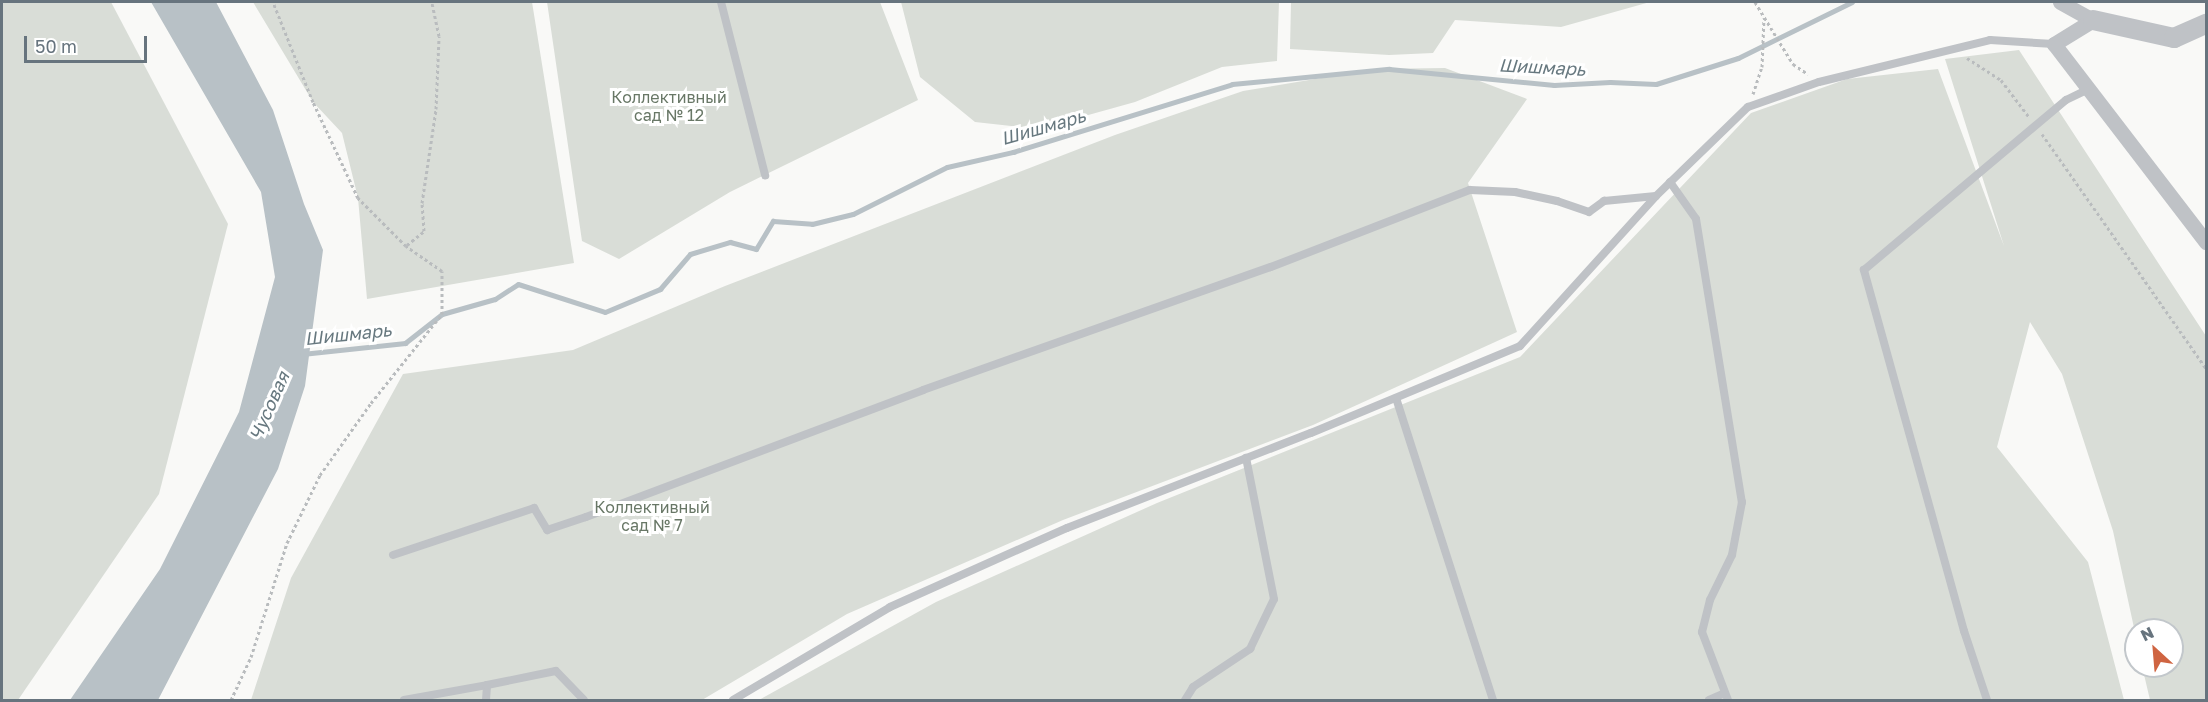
<!DOCTYPE html>
<html>
<head>
<meta charset="utf-8">
<style>
  body { margin:0 }
  #map { position:relative; width:2208px; height:702px; overflow:hidden; background:#f9f9f7; font-family:"Golos Text",sans-serif }
  div>[style] { position:absolute }
  .green>* { inset:0; background:#d9ddd7 }
  .water>* { inset:0; background:#b8c1c6 }
  .stream>* { height:5px; margin:-2.5px; padding:0 2.5px; transform-origin:2.5px; border-radius:2.5px; background:#b8c1c6 }
  .path>* { height:3px; margin-top:-1.5px; transform-origin:0; background:repeating-linear-gradient(90deg,#b9bcbe 0 3px,transparent 0 6px) }
  .service>* { height:8px; margin:-4px; padding:0 4px; transform-origin:4px; border-radius:4px; background:#bfc2c6 }
  .minor>* { height:15px; margin:-7.5px; padding:0 7.5px; transform-origin:7.5px; border-radius:7.5px; background:#bfc2c6 }
  .tertiary>* { height:20px; margin:-10px; padding:0 10px; transform-origin:10px; border-radius:10px; background:#bfc2c6 }
  span { translate:-50% -50%; white-space:nowrap; text-align:center; line-height:1.15; -webkit-text-stroke:6px #fff; paint-order:stroke }
  .park-label { font-size:16px; color:#687766 }
  .water-label { font-size:18px; color:#67787f; font-style:italic }
  .frame { position:absolute; inset:0; border:3px solid #67747e; pointer-events:none }
  .north { position:absolute; left:2124px; top:618px; width:60px; height:60px; box-sizing:border-box; background:#fff; border:2px solid #c2c7cb; border-radius:50%; rotate:334deg; font-size:16px; font-weight:700; line-height:24px; text-align:center; color:#67747e }
  .north::after { content:''; display:block; margin:auto; width:21px; height:27px; background:#cf6441; clip-path:polygon(50% 0,100% 100%,50% 72%,0 100%) }
  .scale { position:absolute; left:24px; top:36px; width:123px; height:27px; box-sizing:border-box; border:3px solid #67747e; border-top:0; padding-left:8px; font-size:18px; line-height:21px; white-space:nowrap; color:#67747e; -webkit-text-stroke:4px #fff; paint-order:stroke }
</style>
</head>
<body>
<div id="map">
  <div class="green">
    <div style="clip-path:polygon(2px 2px,111px 2px,228px 224px,159px 494px,18px 700px,2px 700px)"></div>
    <div style="clip-path:polygon(253px 2px,532px 2px,574px 263px,367px 299px,358px 198px,342px 133px,313px 102px)"></div>
    <div style="clip-path:polygon(547px 2px,880px 2px,918px 100px,730px 192px,619px 259px,582px 241px)"></div>
    <div style="clip-path:polygon(901px 2px,1279px 2px,1277px 61px,1222px 67px,1135px 102px,1038px 129px,975px 122px,920px 77px)"></div>
    <div style="clip-path:polygon(1291px 2px,1650px 2px,1561px 27px,1455px 20px,1433px 53px,1389px 55px,1290px 49px)"></div>
    <div style="clip-path:polygon(2019px 50px,2206px 336px,2206px 700px,2150px 700px,2142px 666px,2172px 666px,2172px 630px,2136px 630px,2136px 637px,2113px 531px,2062px 374px,2030px 322px,1997px 447px,2088px 562px,2124px 700px,759px 700px,936px 602px,1157px 503px,1520px 357px,1751px 113px,1847px 79px,1938px 69px,2004px 246px,1945px 59px)"></div>
    <div style="clip-path:polygon(1445px 68px,1527px 99px,1468px 183px,1517px 332px,1313px 425px,1063px 520px,847px 614px,702px 700px,251px 700px,291px 578px,403px 374px,573px 350px,725px 286px,1115px 135px,1243px 91px,1375px 69px)"></div>
  </div>
  <div class="water">
    <div style="clip-path:polygon(151px 2px,216px 2px,273px 110px,304px 204px,323px 250px,305px 386px,278px 469px,158px 700px,70px 700px,160px 569px,239px 412px,275px 277px,261px 192px)"></div>
  </div>
  <div class="stream">
    <div style="left:302px;top:354px;width:104px;rotate:-6.1deg"></div>
    <div style="left:405px;top:343px;width:47px;rotate:-38.1deg"></div>
    <div style="left:442px;top:314px;width:55px;rotate:-15.8deg"></div>
    <div style="left:495px;top:299px;width:27px;rotate:-33deg"></div>
    <div style="left:518px;top:284px;width:91px;rotate:17.8deg"></div>
    <div style="left:605px;top:312px;width:60px;rotate:-22.7deg"></div>
    <div style="left:660px;top:289px;width:46px;rotate:-49.4deg"></div>
    <div style="left:690px;top:254px;width:42px;rotate:-16.7deg"></div>
    <div style="left:730px;top:242px;width:27px;rotate:15deg"></div>
    <div style="left:756px;top:249px;width:33px;rotate:-59deg"></div>
    <div style="left:773px;top:221px;width:39px;rotate:4deg"></div>
    <div style="left:812px;top:224px;width:42px;rotate:-13.7deg"></div>
    <div style="left:853px;top:214px;width:105px;rotate:-26.6deg"></div>
    <div style="left:947px;top:167px;width:68px;rotate:-12.8deg"></div>
    <div style="left:1013px;top:152px;width:229px;rotate:-17.2deg"></div>
    <div style="left:1232px;top:84px;width:158px;rotate:-5.5deg"></div>
    <div style="left:1389px;top:69px;width:166px;rotate:5.5deg"></div>
    <div style="left:1554px;top:85px;width:56px;rotate:-3.1deg"></div>
    <div style="left:1610px;top:82px;width:46px;rotate:2.5deg"></div>
    <div style="left:1656px;top:84px;width:86px;rotate:-17.6deg"></div>
    <div style="left:1738px;top:58px;width:127px;rotate:-26.2deg"></div>
  </div>
  <div class="path">
    <div style="left:1755px;top:2px;width:73px;rotate:58.5deg"></div>
    <div style="left:1793px;top:64px;width:18px;rotate:34deg"></div>
    <div style="left:1967px;top:58px;width:40px;rotate:32.9deg"></div>
    <div style="left:2001px;top:80px;width:46px;rotate:52.9deg"></div>
    <div style="left:1753px;top:94px;width:28px;rotate:-72deg"></div>
    <div style="left:1762px;top:67px;width:49px;rotate:-87.7deg"></div>
    <div style="left:2042px;top:134px;width:286px;rotate:55deg"></div>
    <div style="left:407px;top:245px;width:22px;rotate:-39deg"></div>
    <div style="left:424px;top:231px;width:28px;rotate:-94deg"></div>
    <div style="left:422px;top:203px;width:95px;rotate:-81.5deg"></div>
    <div style="left:436px;top:109px;width:73px;rotate:-87.6deg"></div>
    <div style="left:439px;top:36px;width:35px;rotate:-102deg"></div>
    <div style="left:231px;top:700px;width:47px;rotate:-65.1deg"></div>
    <div style="left:251px;top:657px;width:120px;rotate:-72.5deg"></div>
    <div style="left:287px;top:543px;width:76px;rotate:-64.1deg"></div>
    <div style="left:320px;top:475px;width:88px;rotate:-54.7deg"></div>
    <div style="left:371px;top:403px;width:114px;rotate:-51.4deg"></div>
    <div style="left:442px;top:314px;width:43px;rotate:-90deg"></div>
    <div style="left:442px;top:271px;width:44px;rotate:-145.2deg"></div>
    <div style="left:406px;top:246px;width:68px;rotate:-135deg"></div>
    <div style="left:358px;top:198px;width:106px;rotate:-115.1deg"></div>
    <div style="left:313px;top:102px;width:108px;rotate:-111.8deg"></div>
  </div>
  <div class="service">
    <div style="left:721px;top:2px;width:179px;rotate:75.7deg"></div>
    <div style="left:1670px;top:182px;width:45px;rotate:54.9deg"></div>
    <div style="left:1696px;top:219px;width:287px;rotate:80.8deg"></div>
    <div style="left:1742px;top:502px;width:54px;rotate:100.7deg"></div>
    <div style="left:1732px;top:555px;width:50px;rotate:116.1deg"></div>
    <div style="left:1710px;top:600px;width:33px;rotate:104deg"></div>
    <div style="left:1702px;top:632px;width:73px;rotate:69.1deg"></div>
    <div style="left:1396px;top:398px;width:317px;rotate:72.2deg"></div>
    <div style="left:393px;top:555px;width:149px;rotate:-18.4deg"></div>
    <div style="left:534px;top:508px;width:26px;rotate:59deg"></div>
    <div style="left:547px;top:530px;width:41px;rotate:-18.4deg"></div>
    <div style="left:586px;top:517px;width:360px;rotate:-20.6deg"></div>
    <div style="left:923px;top:390px;width:369px;rotate:-19.5deg"></div>
    <div style="left:1271px;top:267px;width:213px;rotate:-21.2deg"></div>
    <div style="left:1470px;top:190px;width:45px;rotate:2.5deg"></div>
    <div style="left:1515px;top:192px;width:43px;rotate:12.1deg"></div>
    <div style="left:1557px;top:201px;width:34px;rotate:19deg"></div>
    <div style="left:1589px;top:212px;width:19px;rotate:-36deg"></div>
    <div style="left:1604px;top:201px;width:52px;rotate:-5.5deg"></div>
    <div style="left:404px;top:700px;width:84px;rotate:-10.2deg"></div>
    <div style="left:486px;top:700px;width:15px;rotate:-86deg"></div>
    <div style="left:487px;top:685px;width:70px;rotate:-11.5deg"></div>
    <div style="left:556px;top:671px;width:40px;rotate:46deg"></div>
    <div style="left:733px;top:700px;width:182px;rotate:-30.6deg"></div>
    <div style="left:890px;top:607px;width:194px;rotate:-24.1deg"></div>
    <div style="left:1067px;top:528px;width:262px;rotate:-21.3deg"></div>
    <div style="left:1311px;top:433px;width:226px;rotate:-22.6deg"></div>
    <div style="left:1520px;top:346px;width:202px;rotate:-47.8deg"></div>
    <div style="left:1656px;top:196px;width:128px;rotate:-44.1deg"></div>
    <div style="left:1748px;top:107px;width:75px;rotate:-19.4deg"></div>
    <div style="left:1819px;top:82px;width:176px;rotate:-13.8deg"></div>
    <div style="left:1990px;top:40px;width:64px;rotate:3.6deg"></div>
    <div style="left:1185px;top:700px;width:15px;rotate:-58deg"></div>
    <div style="left:1193px;top:687px;width:69px;rotate:-33.7deg"></div>
    <div style="left:1250px;top:649px;width:55px;rotate:-64.4deg"></div>
    <div style="left:1274px;top:599px;width:144px;rotate:-101.2deg"></div>
    <div style="left:1709px;top:700px;width:17px;rotate:-24deg"></div>
    <div style="left:1987px;top:700px;width:73px;rotate:-108.4deg"></div>
    <div style="left:1964px;top:631px;width:375px;rotate:-105.5deg"></div>
    <div style="left:1864px;top:270px;width:264px;rotate:-40.1deg"></div>
    <div style="left:2066px;top:100px;width:25px;rotate:-26deg"></div>
  </div>
  <div class="minor">
    <div style="left:2060px;top:2px;width:38px;rotate:29deg"></div>
    <div style="left:2093px;top:20px;width:46px;rotate:148.4deg"></div>
    <div style="left:2054px;top:44px;width:250px;rotate:52.5deg"></div>
  </div>
  <div class="tertiary">
    <div style="left:2093px;top:20px;width:83px;rotate:12.5deg"></div>
    <div style="left:2174px;top:38px;width:35px;rotate:-24deg"></div>
  </div>
  <div class="park-label">
    <span style="left:669px;top:106px">Коллективный<br>сад № 12</span>
    <span style="left:652px;top:516px">Коллективный<br>сад № 7</span>
  </div>
  <div class="water-label">
    <span style="left:1542px;top:67px;rotate:3deg">Шишмарь</span>
    <span style="left:1043px;top:127px;rotate:-16deg">Шишмарь</span>
    <span style="left:348px;top:334px;rotate:-6deg">Шишмарь</span>
    <span style="left:269px;top:406px;rotate:-66deg">Чусовая</span>
  </div>
  <div class="frame"></div>
  <div class="north">N</div>
  <div class="scale">50 m</div>
</div>
</body>
</html>
